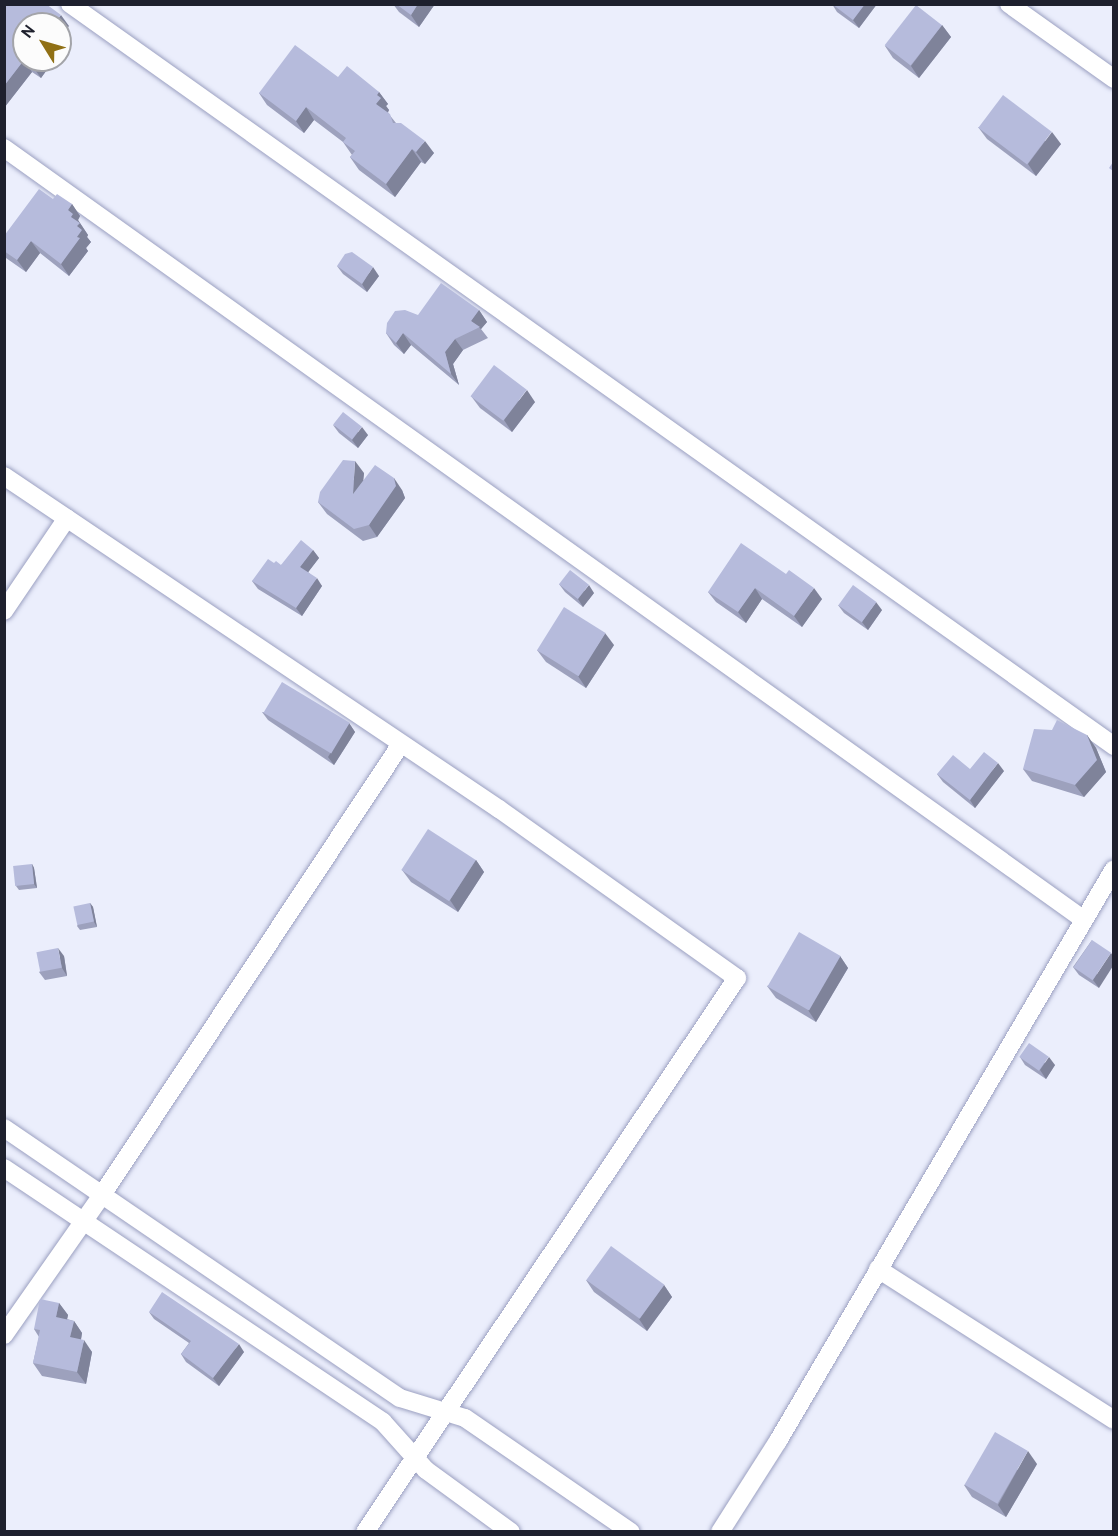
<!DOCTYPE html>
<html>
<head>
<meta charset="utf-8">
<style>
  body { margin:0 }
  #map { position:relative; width:1118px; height:1536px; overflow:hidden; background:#ebeefc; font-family:Overpass,sans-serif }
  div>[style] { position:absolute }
  .roads { filter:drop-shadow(0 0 2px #9ba0c1) drop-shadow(0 0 2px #9ba0c1) }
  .minor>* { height:18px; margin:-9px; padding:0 9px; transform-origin:9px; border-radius:9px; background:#fff }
  .wall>* { inset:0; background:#9da1bd }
  .shaded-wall>* { inset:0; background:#7f839a }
  .building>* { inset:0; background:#b6bbdc; transform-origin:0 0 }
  span { translate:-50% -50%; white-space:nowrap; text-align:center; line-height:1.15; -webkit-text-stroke:4.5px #fcfcfc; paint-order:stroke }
  .frame { position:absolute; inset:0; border:6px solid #1e202d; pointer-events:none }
  .north { position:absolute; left:12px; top:12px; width:60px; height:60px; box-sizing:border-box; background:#fcfcfc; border:2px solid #a3a4a9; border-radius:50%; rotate:307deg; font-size:16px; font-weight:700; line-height:24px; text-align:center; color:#1e202d }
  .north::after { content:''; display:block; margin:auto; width:21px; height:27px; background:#907015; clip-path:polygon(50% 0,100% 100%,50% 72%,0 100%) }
</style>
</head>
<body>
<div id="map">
  <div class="roads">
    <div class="minor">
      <div style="left:70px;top:4px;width:1281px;rotate:35.4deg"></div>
      <div style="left:1009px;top:4px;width:129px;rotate:35.5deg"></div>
      <div style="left:4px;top:148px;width:1326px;rotate:35.55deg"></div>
      <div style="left:4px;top:476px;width:597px;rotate:33.93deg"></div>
      <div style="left:499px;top:809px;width:292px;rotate:35.4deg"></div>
      <div style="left:737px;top:978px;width:667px;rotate:123.88deg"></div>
      <div style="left:4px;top:611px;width:112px;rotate:-55.9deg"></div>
      <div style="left:4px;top:1128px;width:479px;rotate:34.3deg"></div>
      <div style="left:400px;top:1398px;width:68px;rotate:17.1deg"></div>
      <div style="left:465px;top:1418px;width:201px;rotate:34.5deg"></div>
      <div style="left:4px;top:1168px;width:456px;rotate:33.8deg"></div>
      <div style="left:383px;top:1422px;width:64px;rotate:48.1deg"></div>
      <div style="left:426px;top:1470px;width:105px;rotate:36.1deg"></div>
      <div style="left:878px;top:1269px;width:280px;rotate:32.6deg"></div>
      <div style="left:4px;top:1335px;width:171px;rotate:-55deg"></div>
      <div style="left:102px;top:1195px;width:541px;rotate:-56.46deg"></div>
      <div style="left:720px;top:1532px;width:108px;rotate:-57.5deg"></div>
      <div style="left:778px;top:1441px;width:663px;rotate:-59.57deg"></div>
    </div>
  </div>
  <div class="wall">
    <div style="clip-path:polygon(4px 4px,69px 26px,24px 24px,54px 60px,41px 78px,32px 72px,4px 108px)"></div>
    <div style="clip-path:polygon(393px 4px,435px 4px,419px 27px,399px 12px)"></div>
    <div style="clip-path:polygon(832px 4px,877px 4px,859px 28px,837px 12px)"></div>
    <div style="clip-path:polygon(942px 25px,951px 37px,919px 78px,893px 58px,885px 46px)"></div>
    <div style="clip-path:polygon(338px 77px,379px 92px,388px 104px,386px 106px,389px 110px,388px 113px,396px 123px,434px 153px,425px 164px,421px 162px,395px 197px,359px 170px,350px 157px,352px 155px,343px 142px,314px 120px,304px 133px,267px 105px,259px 93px)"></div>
    <div style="clip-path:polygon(978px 127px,1061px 144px,1036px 176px,987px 139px)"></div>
    <div style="clip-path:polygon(53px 199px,72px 204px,80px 216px,78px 220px,88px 235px,87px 237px,91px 242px,86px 248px,88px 251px,69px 276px,40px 253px,26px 272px,6px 258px,4px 255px,4px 236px)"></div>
    <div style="clip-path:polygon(337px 266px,379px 276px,367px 292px,343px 274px)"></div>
    <div style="clip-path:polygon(479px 310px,487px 322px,481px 329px,488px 338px,463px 350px,453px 364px,459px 385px,411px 345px,404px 354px,394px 345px,386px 333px,418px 315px)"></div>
    <div style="clip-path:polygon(471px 396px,535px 402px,512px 432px,480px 408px)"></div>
    <div style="clip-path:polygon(333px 425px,368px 435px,358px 448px,339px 433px)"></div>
    <div style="clip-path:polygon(364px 473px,363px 480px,402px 490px,405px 498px,377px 537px,363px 541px,327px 514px,318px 502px)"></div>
    <div style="clip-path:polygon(313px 550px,319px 558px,308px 572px,322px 586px,302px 616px,258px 589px,252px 581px,281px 565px)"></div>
    <div style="clip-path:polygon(786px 574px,822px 599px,802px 627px,762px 599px,746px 623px,716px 602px,708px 592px)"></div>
    <div style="clip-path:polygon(559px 584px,594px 593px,583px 607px,565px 592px)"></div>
    <div style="clip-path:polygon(838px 605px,882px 610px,868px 630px,844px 613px)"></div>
    <div style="clip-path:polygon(614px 645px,586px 688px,546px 662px,537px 650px)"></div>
    <div style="clip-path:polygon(262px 712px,349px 723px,355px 732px,334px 765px,268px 720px)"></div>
    <div style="clip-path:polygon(1087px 735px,1096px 748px,1106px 772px,1084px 797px,1032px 781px,1023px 769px)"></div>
    <div style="clip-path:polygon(970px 769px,1004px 771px,975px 808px,943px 782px,937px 774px)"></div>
    <div style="clip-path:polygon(476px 860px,484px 872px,458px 912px,411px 882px,402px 870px)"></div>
    <div style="clip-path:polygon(32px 864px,34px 868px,37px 888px,19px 890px,16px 886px)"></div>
    <div style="clip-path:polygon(90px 903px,93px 907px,97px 927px,80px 930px,77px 926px)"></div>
    <div style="clip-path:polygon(1092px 940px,1099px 988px,1079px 975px,1073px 967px)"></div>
    <div style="clip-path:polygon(64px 956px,67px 976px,45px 980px,39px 972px)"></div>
    <div style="clip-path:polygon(840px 956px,848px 968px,816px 1022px,776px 998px,767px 986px)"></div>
    <div style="clip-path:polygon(1020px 1057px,1055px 1065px,1046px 1079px,1025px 1065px)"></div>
    <div style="clip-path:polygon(586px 1280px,664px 1285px,672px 1297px,647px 1331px,594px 1292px)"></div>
    <div style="clip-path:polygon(59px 1303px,68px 1315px,67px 1319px,74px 1321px,82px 1333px,81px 1340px,92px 1352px,86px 1384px,42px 1376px,33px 1363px,39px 1337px,34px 1329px)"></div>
    <div style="clip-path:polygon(149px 1312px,244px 1352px,219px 1386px,186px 1362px,181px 1354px,189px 1343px,154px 1319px)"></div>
    <div style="clip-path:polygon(1037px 1464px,1006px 1517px,972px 1497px,964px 1485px)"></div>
  </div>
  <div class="shaded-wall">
    <div style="clip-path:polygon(418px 4px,435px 4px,419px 27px,411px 15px)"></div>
    <div style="clip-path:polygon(865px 4px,877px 4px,859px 28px,853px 20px)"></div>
    <div style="clip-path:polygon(61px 15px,69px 26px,60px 38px,60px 24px,54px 24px)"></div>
    <div style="clip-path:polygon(942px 25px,951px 37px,919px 78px,911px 66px)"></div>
    <div style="clip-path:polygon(24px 60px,32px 72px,4px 108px,4px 86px)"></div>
    <div style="clip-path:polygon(38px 60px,54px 60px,41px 78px,33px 67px)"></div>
    <div style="clip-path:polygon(379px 92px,388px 104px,386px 106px,389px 110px,385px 116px,376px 104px,377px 95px)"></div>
    <div style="clip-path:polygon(306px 107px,314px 120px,304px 133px,296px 121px)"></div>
    <div style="clip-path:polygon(1052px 132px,1061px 144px,1036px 176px,1028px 164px)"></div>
    <div style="clip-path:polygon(425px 141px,434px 153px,425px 164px,416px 152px)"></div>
    <div style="clip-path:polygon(412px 149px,421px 162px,395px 197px,386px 184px)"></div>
    <div style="clip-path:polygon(72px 204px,80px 216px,78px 220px,88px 235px,87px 237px,91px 242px,86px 248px,88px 251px,69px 276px,61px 264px,77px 237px,68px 210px)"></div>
    <div style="clip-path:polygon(31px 241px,40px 253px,26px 272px,17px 260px)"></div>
    <div style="clip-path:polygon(373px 267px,379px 276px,367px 292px,362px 284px)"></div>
    <div style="clip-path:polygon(479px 310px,487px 322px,481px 329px,471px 321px)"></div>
    <div style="clip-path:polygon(403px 333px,411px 345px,404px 354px,396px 343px)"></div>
    <div style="clip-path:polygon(455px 339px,463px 350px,453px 364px,459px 385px,451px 374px,445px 352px)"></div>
    <div style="clip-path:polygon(527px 390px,535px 402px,512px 432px,504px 420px)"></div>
    <div style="clip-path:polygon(362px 427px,368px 435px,358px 448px,352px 440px)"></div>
    <div style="clip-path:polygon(355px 461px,364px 473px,361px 506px,353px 494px)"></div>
    <div style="clip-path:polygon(394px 478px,402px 490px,405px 498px,377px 537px,369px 525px)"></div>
    <div style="clip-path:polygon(313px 550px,319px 558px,306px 575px,300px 567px)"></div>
    <div style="clip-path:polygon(317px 578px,322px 586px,302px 616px,296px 608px)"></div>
    <div style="clip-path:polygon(589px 585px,594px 593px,583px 607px,578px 599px)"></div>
    <div style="clip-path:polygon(755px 588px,762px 599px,746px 623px,738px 612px)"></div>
    <div style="clip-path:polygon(814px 588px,822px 599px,802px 627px,794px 616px)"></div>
    <div style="clip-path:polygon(876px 602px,882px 610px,868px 630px,862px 622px)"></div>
    <div style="clip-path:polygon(605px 633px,614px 645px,586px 688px,578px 676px)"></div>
    <div style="clip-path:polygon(349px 723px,355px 732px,334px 765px,328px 757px)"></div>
    <div style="clip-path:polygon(1087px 735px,1096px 748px,1106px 772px,1084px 797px,1075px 785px)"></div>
    <div style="clip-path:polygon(998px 763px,1004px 771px,975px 808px,970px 800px)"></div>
    <div style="clip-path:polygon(476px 860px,484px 872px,458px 912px,450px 900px)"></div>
    <div style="clip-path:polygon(32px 864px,34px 868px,37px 888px,34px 884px)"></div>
    <div style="clip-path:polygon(90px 903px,93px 907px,97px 927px,94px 922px)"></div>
    <div style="clip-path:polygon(58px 948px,64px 956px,67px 976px,62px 968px)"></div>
    <div style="clip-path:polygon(1111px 953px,1113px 956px,1113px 966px,1099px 988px,1093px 980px)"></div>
    <div style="clip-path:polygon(840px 956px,848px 968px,816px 1022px,808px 1010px)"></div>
    <div style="clip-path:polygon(1049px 1057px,1055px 1065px,1046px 1079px,1040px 1070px)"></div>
    <div style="clip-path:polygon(664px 1285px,672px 1297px,647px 1331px,639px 1319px)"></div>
    <div style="clip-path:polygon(59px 1303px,68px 1315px,65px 1329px,56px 1317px)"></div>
    <div style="clip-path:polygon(74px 1321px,82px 1333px,79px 1350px,70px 1337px)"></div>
    <div style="clip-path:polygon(84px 1340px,92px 1352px,86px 1384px,77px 1372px)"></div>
    <div style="clip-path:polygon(239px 1344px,244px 1352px,219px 1386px,213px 1378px)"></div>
    <div style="clip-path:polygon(1028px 1451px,1037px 1464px,1006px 1517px,998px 1505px)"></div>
  </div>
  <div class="building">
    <div style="clip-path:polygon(4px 4px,46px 4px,61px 15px,54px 24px,24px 24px,24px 60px,38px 60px,33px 67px,24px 60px,4px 86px)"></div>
    <div style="clip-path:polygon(396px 4px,418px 4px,411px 15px)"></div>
    <div style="clip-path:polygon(832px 4px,865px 4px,853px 20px)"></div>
    <div style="left:916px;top:5px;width:33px;height:51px;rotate:38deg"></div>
    <div style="clip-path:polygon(295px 45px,338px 77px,347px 66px,379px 92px,377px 95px,381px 98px,376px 104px,390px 114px,393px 123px,401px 123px,425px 141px,416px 152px,412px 149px,386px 184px,350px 157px,355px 151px,343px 142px,346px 138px,306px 107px,296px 121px,259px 93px)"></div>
    <div style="left:1003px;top:95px;width:61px;height:41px;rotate:37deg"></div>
    <div style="clip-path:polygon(1113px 162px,1113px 171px,1109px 168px)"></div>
    <div style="clip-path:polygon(39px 189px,53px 199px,57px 194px,72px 204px,68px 210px,73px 214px,71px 217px,80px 223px,77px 226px,82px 230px,77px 237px,80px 238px,61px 264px,31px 241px,17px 260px,4px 251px,4px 236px)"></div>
    <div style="clip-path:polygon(352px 252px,373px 267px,362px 284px,337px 266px,345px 254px)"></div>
    <div style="clip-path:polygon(441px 283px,479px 310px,471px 321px,480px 327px,455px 339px,445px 352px,451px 374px,403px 333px,396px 343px,386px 333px,387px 323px,395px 311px,405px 310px,418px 315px)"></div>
    <div style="left:494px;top:365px;width:41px;height:39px;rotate:37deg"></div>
    <div style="left:343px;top:412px;width:24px;height:16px;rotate:38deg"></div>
    <div style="clip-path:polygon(343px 460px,355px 461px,353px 494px,375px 465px,394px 478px,396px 486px,369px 525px,354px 529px,318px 502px,320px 492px)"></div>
    <div style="clip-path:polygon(301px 540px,313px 550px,300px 567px,317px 578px,296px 608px,252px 581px,268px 559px,274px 563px,276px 561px,281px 565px)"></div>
    <div style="clip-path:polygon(741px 543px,786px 574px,789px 570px,814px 588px,794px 616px,755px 588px,738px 612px,708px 592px)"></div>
    <div style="left:570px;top:570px;width:24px;height:18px;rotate:38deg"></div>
    <div style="left:853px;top:585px;width:29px;height:25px;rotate:36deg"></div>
    <div style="left:564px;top:607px;width:49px;height:51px;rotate:32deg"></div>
    <div style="left:282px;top:682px;width:79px;height:36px;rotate:31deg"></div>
    <div style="clip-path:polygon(1057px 720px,1087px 735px,1097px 760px,1075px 785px,1023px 769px,1034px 729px,1052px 730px)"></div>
    <div style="clip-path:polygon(984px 752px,998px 763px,970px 800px,937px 774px,953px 755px,970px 769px)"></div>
    <div style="left:428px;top:829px;width:57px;height:49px;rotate:33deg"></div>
    <div style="left:32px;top:864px;width:20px;height:19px;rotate:84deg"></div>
    <div style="left:90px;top:903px;width:19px;height:17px;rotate:78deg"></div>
    <div style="left:799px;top:932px;width:48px;height:63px;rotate:30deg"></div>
    <div style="left:1092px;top:940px;width:23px;height:33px;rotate:34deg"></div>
    <div style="left:58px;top:948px;width:20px;height:22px;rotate:79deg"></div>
    <div style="left:1029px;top:1043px;width:24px;height:17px;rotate:35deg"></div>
    <div style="left:611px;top:1246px;width:66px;height:42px;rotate:36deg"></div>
    <div style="clip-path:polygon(162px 1292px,239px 1344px,213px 1378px,181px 1354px,191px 1341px,149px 1312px)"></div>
    <div style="clip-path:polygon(40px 1299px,59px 1303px,56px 1317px,74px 1321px,70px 1337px,84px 1340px,77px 1372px,33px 1363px,40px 1330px,34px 1329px)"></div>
    <div style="left:995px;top:1432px;width:38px;height:61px;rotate:30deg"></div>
  </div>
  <div class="frame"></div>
  <div class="north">N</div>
</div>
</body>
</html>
